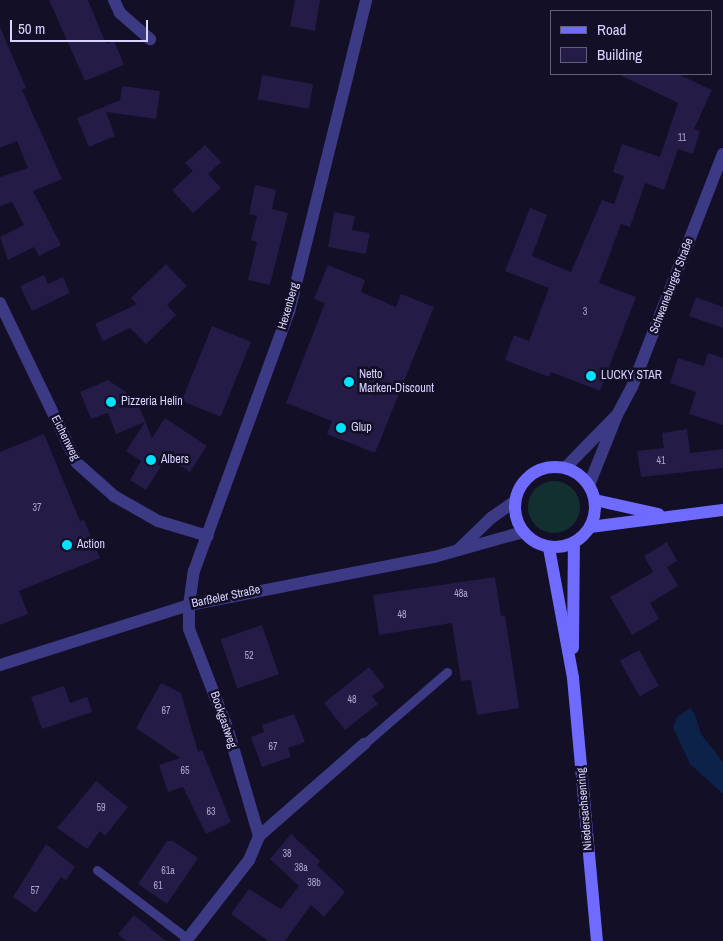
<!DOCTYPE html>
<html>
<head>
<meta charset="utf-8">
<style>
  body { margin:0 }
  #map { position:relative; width:723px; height:941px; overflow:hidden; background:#130f26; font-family:"Archivo Narrow",sans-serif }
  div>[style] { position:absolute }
  .green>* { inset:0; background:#12302f }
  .round { border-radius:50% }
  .water>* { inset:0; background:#0c2248 }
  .building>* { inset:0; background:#241b47; transform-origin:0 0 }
  .service>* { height:9px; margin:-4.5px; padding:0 4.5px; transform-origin:4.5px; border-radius:4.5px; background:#3d3a85 }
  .minor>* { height:12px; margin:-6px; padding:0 6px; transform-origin:6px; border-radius:6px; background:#3d3a85 }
  .tertiary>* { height:12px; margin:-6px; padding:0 6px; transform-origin:6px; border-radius:6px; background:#3d3a85 }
  .secondary>* { height:12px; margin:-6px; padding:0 6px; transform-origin:6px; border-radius:6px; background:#6f6bff }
  .secondary>.ring { margin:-6px; padding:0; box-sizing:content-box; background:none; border:12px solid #6f6bff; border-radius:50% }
  .dots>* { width:14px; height:14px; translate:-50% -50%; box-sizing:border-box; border:2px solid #130f26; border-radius:50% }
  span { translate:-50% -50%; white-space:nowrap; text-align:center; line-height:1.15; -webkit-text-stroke:5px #130f26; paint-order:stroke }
  .number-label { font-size:10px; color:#aca6d1 }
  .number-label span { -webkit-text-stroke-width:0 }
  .street-label { font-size:12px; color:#d9d4ff }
  .poi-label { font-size:12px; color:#d9d4ff }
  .left { translate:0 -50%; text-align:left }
  .legend { position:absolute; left:550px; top:10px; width:162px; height:65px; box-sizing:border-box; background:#130f26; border:1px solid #625e7d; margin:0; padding:6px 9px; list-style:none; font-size:15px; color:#d9d4ff }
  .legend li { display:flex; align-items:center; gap:10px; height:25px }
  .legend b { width:25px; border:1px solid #625e7d }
  .scale { position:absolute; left:10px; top:20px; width:138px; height:22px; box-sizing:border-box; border:2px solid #d9d4ff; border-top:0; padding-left:6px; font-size:15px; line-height:18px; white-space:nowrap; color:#d9d4ff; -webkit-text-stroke:4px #130f26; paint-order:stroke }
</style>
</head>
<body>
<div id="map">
  <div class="green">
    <div class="round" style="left:528px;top:481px;width:52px;height:52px"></div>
  </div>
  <div class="water">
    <div style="clip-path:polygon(690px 708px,695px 714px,701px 734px,723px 762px,723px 794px,690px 764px,673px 727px,677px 717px)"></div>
  </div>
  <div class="building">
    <div style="clip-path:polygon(49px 0,88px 0,106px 44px,114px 41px,124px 65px,85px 81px)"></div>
    <div style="clip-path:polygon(295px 0,320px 0,315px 31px,290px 26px)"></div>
    <div style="clip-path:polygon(0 27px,26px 88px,22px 90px,62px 179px,33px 191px,61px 245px,39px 256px,34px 247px,8px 260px,0 237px,24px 225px,12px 202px,0 206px,0 177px,28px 168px,17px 141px,0 148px)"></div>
    <div style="clip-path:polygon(618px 74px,678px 74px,712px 90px,694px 129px,700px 131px,693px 154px,678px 149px,664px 190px,645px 183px,630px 227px,621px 224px,599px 283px,636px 297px,600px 391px,551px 372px,549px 377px,505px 360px,514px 335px,529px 341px,549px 288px,505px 271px,530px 208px,547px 215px,532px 256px,571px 272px,602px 200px,614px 204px,624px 176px,613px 172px,622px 144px,660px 157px,678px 103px)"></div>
    <div style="left:262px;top:75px;width:52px;height:25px;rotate:10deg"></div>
    <div style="clip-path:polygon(122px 86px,160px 91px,156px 119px,106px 112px,115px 136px,89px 147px,77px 118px,120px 100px)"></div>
    <div style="clip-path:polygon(205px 145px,221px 162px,208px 174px,221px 188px,193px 213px,172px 190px,193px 171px,185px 163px)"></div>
    <div style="clip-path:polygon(255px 185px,276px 190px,272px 209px,288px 213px,270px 285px,248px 280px,257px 242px,251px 240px,257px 216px,249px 214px)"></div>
    <div style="clip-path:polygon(334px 212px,355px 216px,352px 230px,370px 233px,366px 254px,328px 247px)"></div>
    <div style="clip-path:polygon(166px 264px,187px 286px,167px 305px,176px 315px,146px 344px,130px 328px,103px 341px,95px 324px,137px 304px,131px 298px)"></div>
    <div style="clip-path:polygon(328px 265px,365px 280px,361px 292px,396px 307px,401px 294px,434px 307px,375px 453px,327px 434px,332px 421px,286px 403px,325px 303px,314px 299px)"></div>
    <div style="clip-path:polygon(44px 275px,48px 284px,63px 277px,70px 293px,32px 311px,20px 286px)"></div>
    <div style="clip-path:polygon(696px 297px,723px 307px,723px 328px,689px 316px)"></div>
    <div style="left:212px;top:326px;width:42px;height:81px;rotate:22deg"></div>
    <div style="clip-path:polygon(708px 353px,723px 358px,723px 425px,689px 414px,696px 392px,670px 383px,678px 358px,704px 366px)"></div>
    <div style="clip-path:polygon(108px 380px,136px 399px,152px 438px,165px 418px,207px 446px,190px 472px,167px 457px,146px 490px,130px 480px,141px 461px,126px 451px,145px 422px,116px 434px,108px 413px,91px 419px,80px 392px)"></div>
    <div style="clip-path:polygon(687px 429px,690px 453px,723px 449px,723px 468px,641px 477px,637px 451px,664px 448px,662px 433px)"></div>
    <div style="clip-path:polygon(44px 434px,80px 521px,84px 520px,100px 558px,19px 591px,28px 614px,0 625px,0 452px)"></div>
    <div style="clip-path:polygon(667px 542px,677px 561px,667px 567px,678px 586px,650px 603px,659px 619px,632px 635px,610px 597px,653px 572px,644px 556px)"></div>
    <div style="clip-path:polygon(495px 577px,501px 616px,505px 615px,519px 708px,477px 715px,471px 680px,461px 681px,452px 623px,379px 635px,373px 595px)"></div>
    <div style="left:262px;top:625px;width:52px;height:44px;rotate:71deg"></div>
    <div style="left:639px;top:650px;width:41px;height:22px;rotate:61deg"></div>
    <div style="clip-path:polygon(369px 667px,385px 687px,372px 696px,378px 704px,345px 730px,324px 703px)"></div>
    <div style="clip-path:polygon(161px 683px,181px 693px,198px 752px,202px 750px,231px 822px,206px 834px,183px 787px,168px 792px,159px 765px,180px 758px,136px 728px)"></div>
    <div style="clip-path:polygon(64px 686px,70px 703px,87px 697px,92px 712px,42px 729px,31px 697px)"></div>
    <div style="clip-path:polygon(294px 714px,305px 742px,288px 748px,291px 757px,262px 767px,251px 737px,264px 732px,262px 725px)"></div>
    <div style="clip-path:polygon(96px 781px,128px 807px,105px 836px,100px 831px,87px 849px,57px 828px)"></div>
    <div style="clip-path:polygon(291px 834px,320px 861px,317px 865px,345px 892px,324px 917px,311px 905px,285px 941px,268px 941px,231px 914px,249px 889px,281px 909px,299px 886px,270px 859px)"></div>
    <div style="clip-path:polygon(167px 841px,173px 841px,198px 858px,167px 904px,138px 884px)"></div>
    <div style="clip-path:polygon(46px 844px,75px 867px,66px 880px,61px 877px,36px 913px,13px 897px)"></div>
    <div style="clip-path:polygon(134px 915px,166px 941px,126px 941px,118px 934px)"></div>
  </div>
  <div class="service">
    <div style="left:364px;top:744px;width:110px;rotate:-40.9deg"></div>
    <div style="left:97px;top:870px;width:114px;rotate:37.2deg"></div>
  </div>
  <div class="minor">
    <div style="left:114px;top:0;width:14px;rotate:65deg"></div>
    <div style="left:120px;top:13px;width:40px;rotate:41deg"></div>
    <div style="left:0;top:303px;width:178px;rotate:64.3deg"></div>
    <div style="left:77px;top:463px;width:50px;rotate:41.7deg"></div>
    <div style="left:114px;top:496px;width:51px;rotate:29.6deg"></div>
    <div style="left:158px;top:521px;width:52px;rotate:16.7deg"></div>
    <div style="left:259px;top:836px;width:110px;rotate:-106.3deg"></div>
    <div style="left:228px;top:730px;width:108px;rotate:-111.1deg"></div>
    <div style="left:189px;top:629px;width:24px;rotate:-90deg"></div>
    <div style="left:189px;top:605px;width:34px;rotate:-82deg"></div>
    <div style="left:194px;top:571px;width:276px;rotate:-69.9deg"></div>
    <div style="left:289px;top:312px;width:321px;rotate:-76.1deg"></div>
    <div style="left:186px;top:941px;width:103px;rotate:-52.1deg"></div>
    <div style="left:249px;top:860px;width:26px;rotate:-67deg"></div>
    <div style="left:259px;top:836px;width:140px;rotate:-41.2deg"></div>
  </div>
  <div class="tertiary">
    <div style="left:565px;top:468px;width:71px;rotate:-45.6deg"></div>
    <div style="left:589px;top:485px;width:75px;rotate:-68.2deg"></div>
    <div style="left:617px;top:415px;width:32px;rotate:-62deg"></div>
    <div style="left:632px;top:387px;width:250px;rotate:-68.7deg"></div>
    <div style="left:458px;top:550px;width:46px;rotate:-44.1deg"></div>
    <div style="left:491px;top:518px;width:29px;rotate:-35deg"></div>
    <div style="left:0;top:665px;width:198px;rotate:-17.6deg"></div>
    <div style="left:189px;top:605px;width:250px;rotate:-11.1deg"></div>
    <div style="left:434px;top:557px;width:92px;rotate:-15.7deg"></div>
  </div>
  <div class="secondary">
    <div class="ring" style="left:515px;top:467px;width:68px;height:68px"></div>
    <div style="left:595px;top:500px;width:65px;rotate:12.5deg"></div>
    <div style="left:590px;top:527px;width:134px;rotate:-7.3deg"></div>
    <div style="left:549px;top:548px;width:132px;rotate:79.5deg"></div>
    <div style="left:573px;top:678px;width:264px;rotate:84.8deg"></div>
    <div style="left:573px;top:648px;width:105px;rotate:-89.5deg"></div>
  </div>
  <div class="dots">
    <div style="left:591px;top:376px;background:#00e5ff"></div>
    <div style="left:349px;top:382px;background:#00e5ff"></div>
    <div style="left:111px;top:402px;background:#00e5ff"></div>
    <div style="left:341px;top:428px;background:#00e5ff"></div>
    <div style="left:151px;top:460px;background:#00e5ff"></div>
    <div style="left:67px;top:545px;background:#00e5ff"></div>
  </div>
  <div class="number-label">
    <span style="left:682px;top:138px">11</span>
    <span style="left:585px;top:312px">3</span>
    <span style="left:661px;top:461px">41</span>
    <span style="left:37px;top:508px">37</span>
    <span style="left:461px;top:594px">48a</span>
    <span style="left:402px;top:615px">48</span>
    <span style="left:249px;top:656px">52</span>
    <span style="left:352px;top:700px">48</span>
    <span style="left:166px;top:711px">67</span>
    <span style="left:273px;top:747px">67</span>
    <span style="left:185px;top:771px">65</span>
    <span style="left:101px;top:808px">59</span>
    <span style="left:211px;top:812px">63</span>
    <span style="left:287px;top:854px">38</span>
    <span style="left:301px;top:868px">38a</span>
    <span style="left:168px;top:871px">61a</span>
    <span style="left:314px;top:883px">38b</span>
    <span style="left:158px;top:886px">61</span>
    <span style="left:35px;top:891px">57</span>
  </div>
  <div class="street-label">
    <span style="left:672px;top:286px;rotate:-69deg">Schwaneburger Straße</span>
    <span style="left:289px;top:306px;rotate:-74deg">Hexenberg</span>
    <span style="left:65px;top:438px;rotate:63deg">Eichenweg</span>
    <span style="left:226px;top:597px;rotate:-12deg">Barßeler Straße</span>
    <span style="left:223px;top:720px;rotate:71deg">Bookgastweg</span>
    <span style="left:585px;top:809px;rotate:-95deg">Niedersachsenring</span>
  </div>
  <div class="poi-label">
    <span class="left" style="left:359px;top:382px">Netto<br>Marken-Discount</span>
    <span class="left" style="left:601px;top:376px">LUCKY STAR</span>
    <span class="left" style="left:121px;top:402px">Pizzeria Helin</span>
    <span class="left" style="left:351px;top:428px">Glup</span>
    <span class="left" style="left:161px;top:460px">Albers</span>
    <span class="left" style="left:77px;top:545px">Action</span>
  </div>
  <ul class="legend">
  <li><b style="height:6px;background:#6f6bff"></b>Road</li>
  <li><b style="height:14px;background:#241b47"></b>Building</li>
  </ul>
  <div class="scale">50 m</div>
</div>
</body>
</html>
